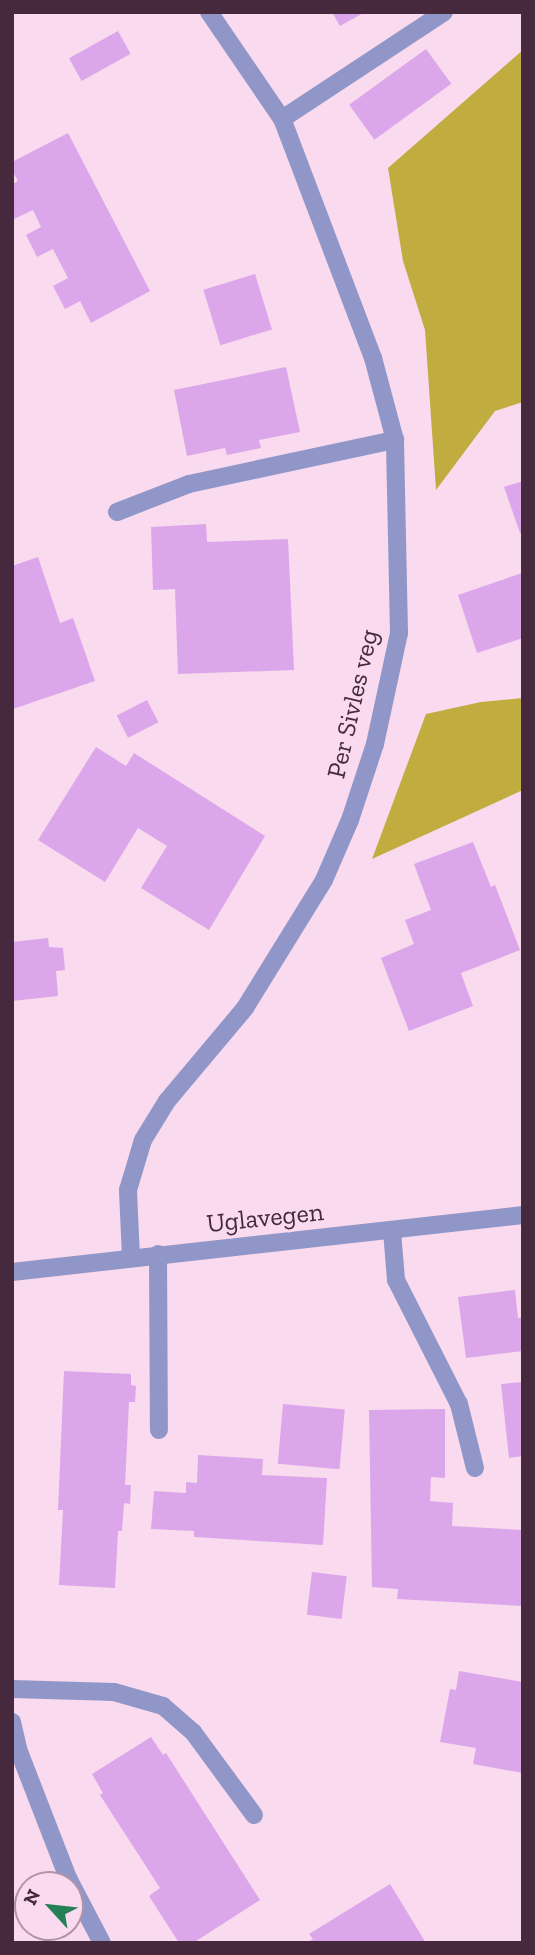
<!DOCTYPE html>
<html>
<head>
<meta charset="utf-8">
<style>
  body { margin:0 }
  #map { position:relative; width:535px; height:1955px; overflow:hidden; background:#f9daef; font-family:"Zilla Slab",serif }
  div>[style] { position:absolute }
  .forest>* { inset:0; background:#c1ac3f }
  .building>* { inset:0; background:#dba7ea; transform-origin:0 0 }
  .minor>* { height:18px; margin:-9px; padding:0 9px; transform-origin:9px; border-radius:9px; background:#9097c8 }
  span { translate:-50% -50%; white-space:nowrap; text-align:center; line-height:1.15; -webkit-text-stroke:6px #f9daef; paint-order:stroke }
  .street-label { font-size:26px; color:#47293e }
  .frame { position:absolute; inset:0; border:14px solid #47293e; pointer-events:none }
  .north { position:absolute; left:14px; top:1871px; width:70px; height:70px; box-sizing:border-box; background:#f9daef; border:2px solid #b293a8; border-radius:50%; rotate:297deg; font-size:19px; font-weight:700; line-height:28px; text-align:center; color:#47293e }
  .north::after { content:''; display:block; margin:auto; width:24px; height:32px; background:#258055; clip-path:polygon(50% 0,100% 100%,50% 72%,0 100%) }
</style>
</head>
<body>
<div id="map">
  <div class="forest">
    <div style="clip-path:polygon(523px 50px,523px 402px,495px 411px,436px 490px,425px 330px,403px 261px,388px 168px)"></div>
    <div style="clip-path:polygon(523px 698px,523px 790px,372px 859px,426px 714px,481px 702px)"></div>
  </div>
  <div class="building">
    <div style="clip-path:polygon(332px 12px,365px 12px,340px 26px)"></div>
    <div style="left:118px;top:31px;width:26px;height:56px;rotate:61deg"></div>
    <div style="left:426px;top:49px;width:43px;height:95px;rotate:54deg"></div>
    <div style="clip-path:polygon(68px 133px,150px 291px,91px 323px,80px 301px,65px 309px,53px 286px,68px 278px,53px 249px,37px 257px,26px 235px,41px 227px,33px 210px,12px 220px,12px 184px,18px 181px,12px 170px,12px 162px)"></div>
    <div style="left:255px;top:274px;width:58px;height:54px;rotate:73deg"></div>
    <div style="clip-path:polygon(286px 367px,300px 432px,259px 440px,261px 448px,227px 455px,225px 448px,187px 456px,174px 390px)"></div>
    <div style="clip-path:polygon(523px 481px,523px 532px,520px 533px,504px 487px)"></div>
    <div style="clip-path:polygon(206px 524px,207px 542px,288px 539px,294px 670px,178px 674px,175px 589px,153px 590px,151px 527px)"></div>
    <div style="clip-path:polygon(38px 557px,60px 623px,73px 618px,95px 681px,13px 709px,12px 566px)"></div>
    <div style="clip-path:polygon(522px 573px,523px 638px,477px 653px,458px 595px)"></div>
    <div style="left:147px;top:700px;width:25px;height:34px;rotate:63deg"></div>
    <div style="clip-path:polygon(96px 747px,126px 766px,134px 753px,265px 836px,209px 930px,141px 888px,167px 846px,138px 828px,105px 882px,38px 840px)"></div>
    <div style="clip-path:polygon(473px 842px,491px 887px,495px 885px,520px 950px,461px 973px,473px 1006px,409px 1031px,381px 958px,414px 944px,405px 920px,431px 910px,414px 864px)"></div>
    <div style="clip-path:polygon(48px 938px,49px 947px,63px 948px,65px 970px,56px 971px,58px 996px,12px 1001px,12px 942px)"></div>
    <div style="clip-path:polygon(515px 1290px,518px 1318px,523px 1318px,523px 1351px,466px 1358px,458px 1297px)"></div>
    <div style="clip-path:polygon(64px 1371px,131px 1374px,131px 1385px,136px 1386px,135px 1402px,129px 1402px,125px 1485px,131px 1485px,130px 1504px,124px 1503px,122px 1531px,118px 1531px,115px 1588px,59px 1585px,63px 1510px,58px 1510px)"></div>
    <div style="clip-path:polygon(523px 1382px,523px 1456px,509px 1458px,501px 1384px)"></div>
    <div style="left:283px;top:1404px;width:62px;height:60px;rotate:5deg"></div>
    <div style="clip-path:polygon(445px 1409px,445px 1478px,431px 1477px,430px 1501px,453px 1503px,452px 1526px,523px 1530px,523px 1606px,397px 1599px,398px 1589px,372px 1587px,369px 1410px)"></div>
    <div style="clip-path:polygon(198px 1455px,263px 1459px,262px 1475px,327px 1478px,323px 1545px,194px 1537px,194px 1531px,151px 1529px,154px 1491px,186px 1493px,186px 1482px,197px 1483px)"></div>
    <div style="left:312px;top:1572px;width:35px;height:43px;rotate:7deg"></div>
    <div style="clip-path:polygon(459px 1671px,523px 1682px,523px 1773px,473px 1764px,476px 1748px,440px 1742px,450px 1689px,456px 1690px)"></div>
    <div style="clip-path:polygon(151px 1737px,163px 1755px,166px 1753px,260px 1900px,193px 1943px,179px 1943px,149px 1896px,160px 1888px,100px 1795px,103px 1793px,92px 1774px)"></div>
    <div style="clip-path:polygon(390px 1884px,426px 1943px,306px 1943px,313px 1939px,309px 1934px)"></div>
  </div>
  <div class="minor">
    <div style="left:282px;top:119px;width:194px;rotate:-33.4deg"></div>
    <div style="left:117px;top:512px;width:77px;rotate:-21.3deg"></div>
    <div style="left:189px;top:484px;width:211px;rotate:-12.1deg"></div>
    <div style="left:392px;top:1231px;width:49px;rotate:85.3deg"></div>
    <div style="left:396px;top:1280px;width:139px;rotate:63.1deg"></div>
    <div style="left:459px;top:1404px;width:66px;rotate:76deg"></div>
    <div style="left:158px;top:1254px;width:176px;rotate:89.7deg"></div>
    <div style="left:131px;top:1257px;width:67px;rotate:-92.6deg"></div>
    <div style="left:128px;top:1190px;width:52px;rotate:-73.3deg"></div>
    <div style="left:143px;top:1140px;width:46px;rotate:-58.4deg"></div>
    <div style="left:167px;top:1101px;width:121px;rotate:-50deg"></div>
    <div style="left:245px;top:1008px;width:150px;rotate:-58.3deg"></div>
    <div style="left:324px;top:880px;width:65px;rotate:-66.6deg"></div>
    <div style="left:350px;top:820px;width:80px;rotate:-71.8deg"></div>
    <div style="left:375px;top:744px;width:114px;rotate:-77.8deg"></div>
    <div style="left:399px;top:633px;width:193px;rotate:-91.2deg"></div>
    <div style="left:395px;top:440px;width:85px;rotate:-105deg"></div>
    <div style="left:373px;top:358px;width:256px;rotate:-110.8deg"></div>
    <div style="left:282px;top:119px;width:130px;rotate:-124.3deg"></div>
    <div style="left:12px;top:1272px;width:514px;rotate:-6.36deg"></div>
    <div style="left:12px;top:1689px;width:102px;rotate:1.7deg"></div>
    <div style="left:114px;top:1692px;width:51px;rotate:15.9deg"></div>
    <div style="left:163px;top:1706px;width:40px;rotate:41deg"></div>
    <div style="left:193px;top:1732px;width:103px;rotate:53.7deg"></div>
    <div style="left:12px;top:1722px;width:28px;rotate:77deg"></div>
    <div style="left:18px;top:1749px;width:138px;rotate:68.8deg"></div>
    <div style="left:68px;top:1878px;width:73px;rotate:62.4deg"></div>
  </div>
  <div class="street-label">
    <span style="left:353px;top:704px;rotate:-77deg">Per Sivles veg</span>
    <span style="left:265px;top:1218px;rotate:-6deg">Uglavegen</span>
  </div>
  <div class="frame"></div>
  <div class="north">N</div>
</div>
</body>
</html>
